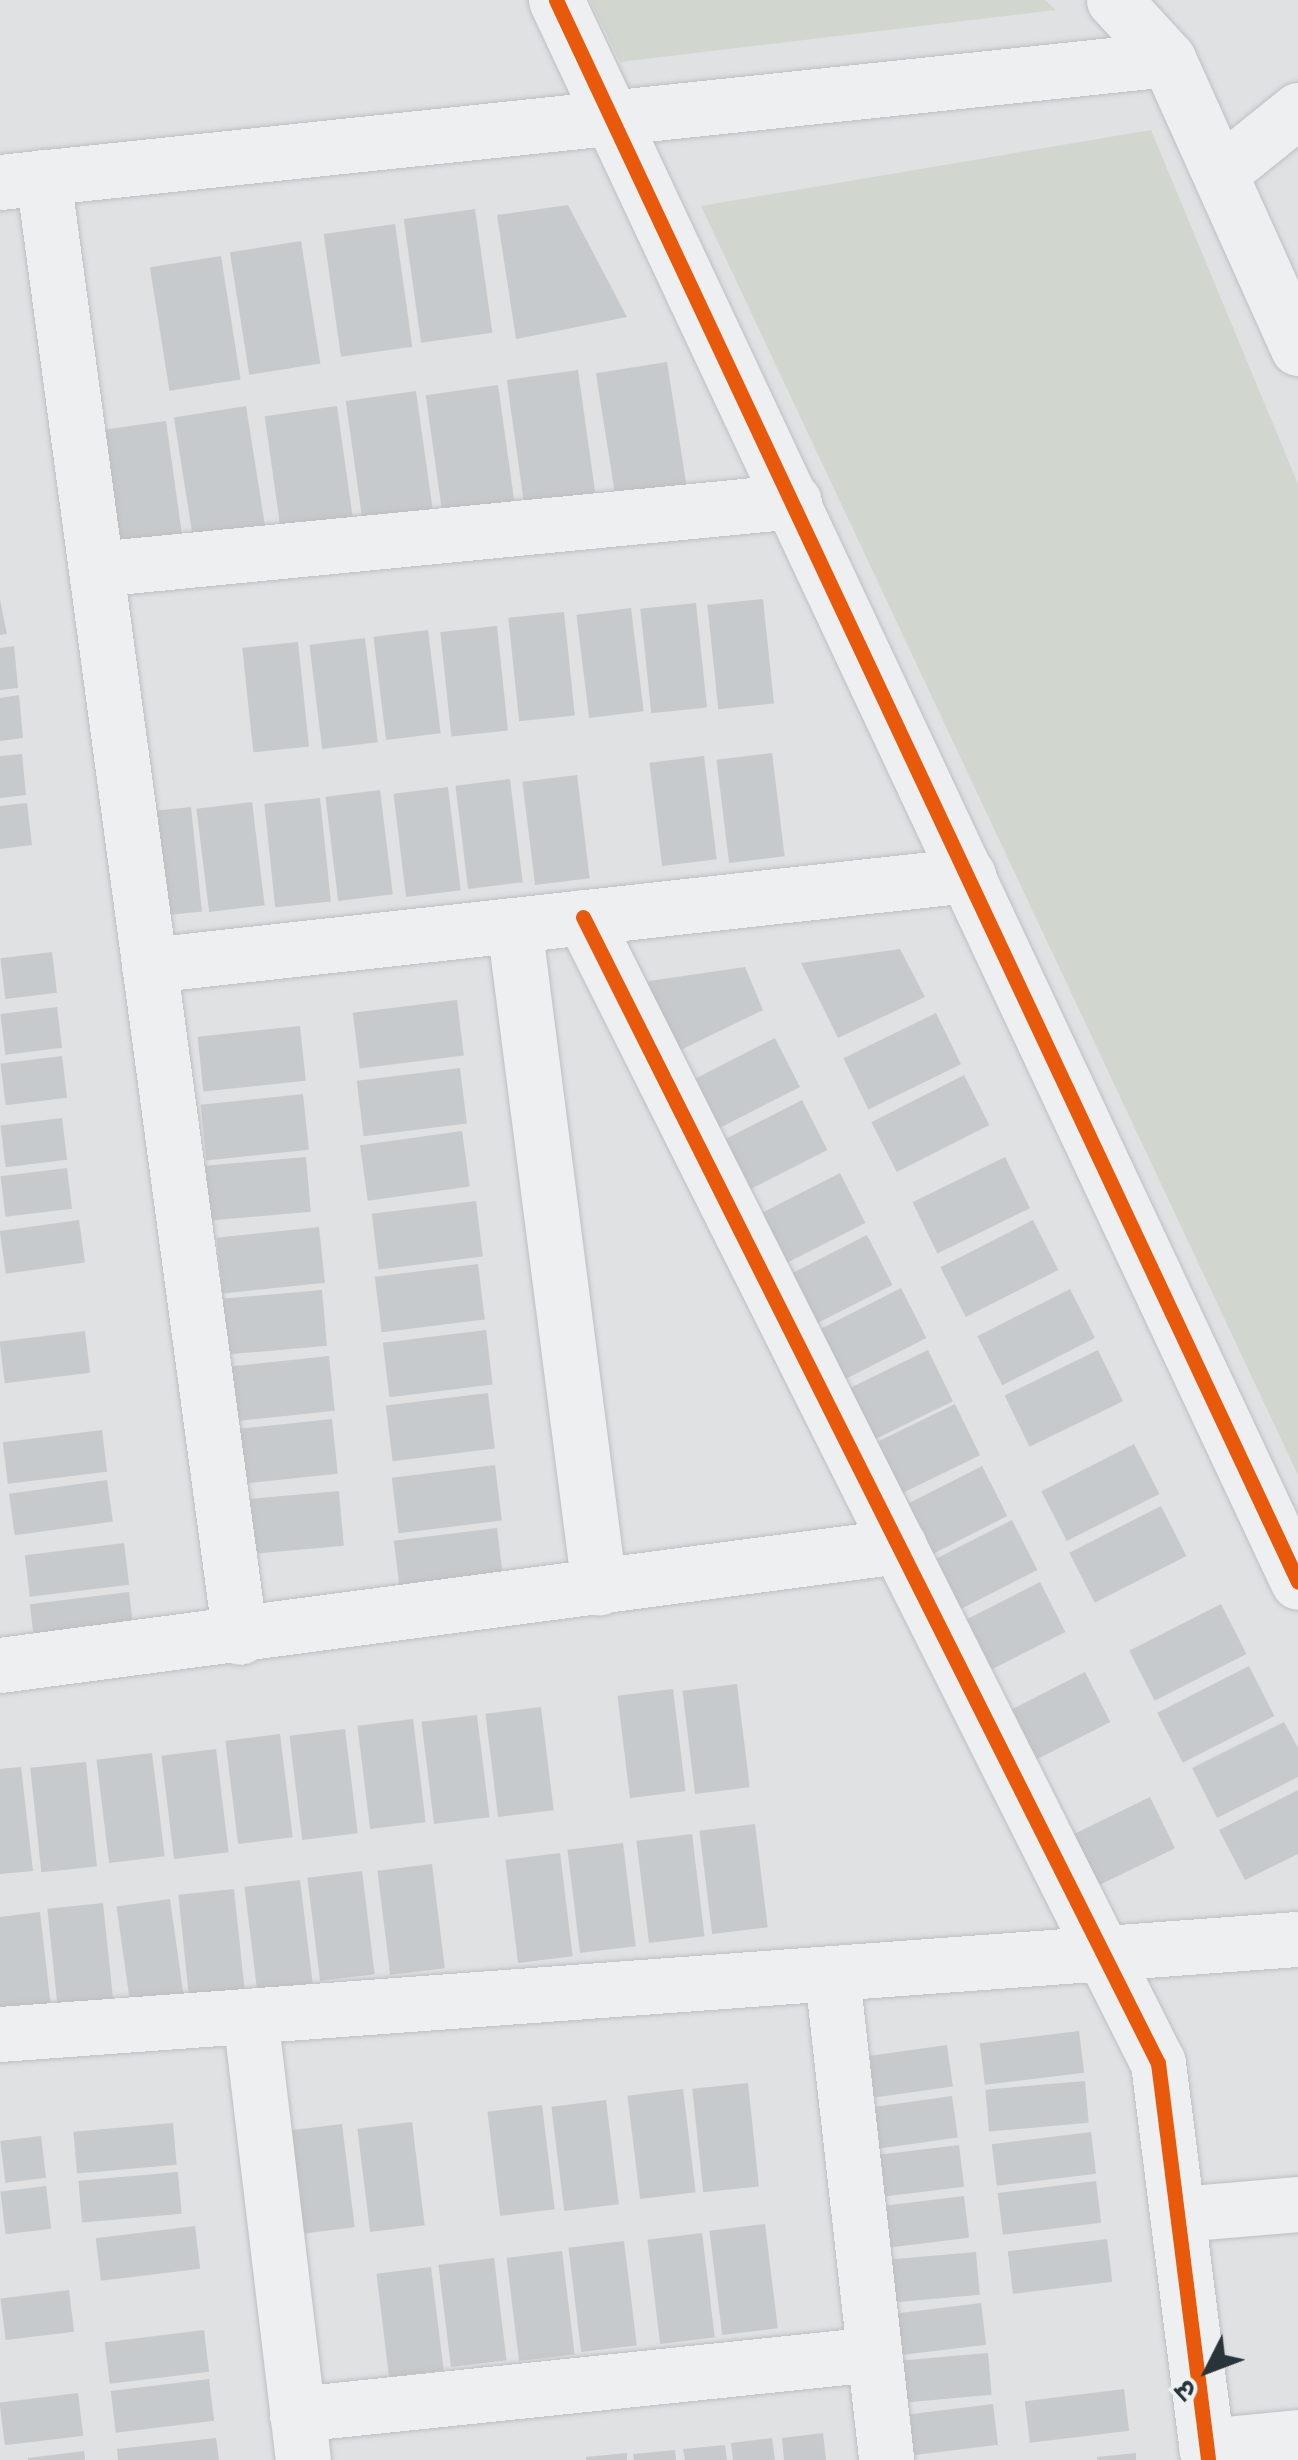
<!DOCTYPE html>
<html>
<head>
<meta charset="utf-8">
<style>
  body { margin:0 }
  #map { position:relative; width:1298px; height:2460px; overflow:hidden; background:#dfe1e3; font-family:Helvetica,"Noto Sans Devanagari",sans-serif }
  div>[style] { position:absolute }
  .green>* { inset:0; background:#d1d7cf }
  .building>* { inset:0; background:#c7cacc; transform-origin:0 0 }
  .roads { filter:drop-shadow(0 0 2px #bdbfc1) drop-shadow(0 0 2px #bdbfc1) }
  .minor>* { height:55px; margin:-27.5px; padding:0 27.5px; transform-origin:27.5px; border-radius:27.5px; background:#eeeff0 }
  .cycleway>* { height:15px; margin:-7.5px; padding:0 7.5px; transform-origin:7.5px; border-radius:7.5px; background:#e8590c }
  span { translate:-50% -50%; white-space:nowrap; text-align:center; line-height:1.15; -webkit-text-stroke:9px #ecf1f3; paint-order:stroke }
  .north { position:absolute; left:1158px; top:2320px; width:100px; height:100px; -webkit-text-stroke:8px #ecf1f3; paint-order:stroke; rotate:228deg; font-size:28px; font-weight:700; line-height:40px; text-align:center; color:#28333a }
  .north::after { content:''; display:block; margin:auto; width:35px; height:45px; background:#28333a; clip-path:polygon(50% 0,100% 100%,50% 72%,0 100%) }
</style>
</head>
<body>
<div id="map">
  <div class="green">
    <div style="clip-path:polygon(590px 0,1045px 0,1056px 10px,620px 62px)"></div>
    <div style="clip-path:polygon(1151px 130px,1298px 484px,1298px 1475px,701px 206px)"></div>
  </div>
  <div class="building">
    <div style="clip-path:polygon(568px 205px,627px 317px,516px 339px,497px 215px)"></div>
    <div style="left:475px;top:209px;width:125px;height:72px;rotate:82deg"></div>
    <div style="left:395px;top:224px;width:124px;height:72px;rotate:82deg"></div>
    <div style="left:301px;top:241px;width:124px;height:72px;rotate:81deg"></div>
    <div style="left:221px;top:256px;width:125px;height:72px;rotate:81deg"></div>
    <div style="left:667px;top:362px;width:125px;height:72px;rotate:81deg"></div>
    <div style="left:578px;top:370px;width:125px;height:72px;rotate:82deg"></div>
    <div style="left:498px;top:385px;width:124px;height:73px;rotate:82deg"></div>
    <div style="left:416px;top:391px;width:124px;height:71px;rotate:82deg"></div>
    <div style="left:246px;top:406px;width:124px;height:73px;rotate:81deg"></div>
    <div style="left:337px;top:406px;width:125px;height:73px;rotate:82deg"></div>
    <div style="left:166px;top:421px;width:125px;height:72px;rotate:82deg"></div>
    <div style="left:763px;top:599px;width:105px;height:56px;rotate:84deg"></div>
    <div style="clip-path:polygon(0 600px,7px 634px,0 635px)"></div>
    <div style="left:696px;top:603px;width:105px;height:56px;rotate:84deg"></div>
    <div style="left:631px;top:608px;width:104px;height:55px;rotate:83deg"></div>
    <div style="left:564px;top:612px;width:104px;height:56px;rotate:84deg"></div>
    <div style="left:497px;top:626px;width:105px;height:57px;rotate:84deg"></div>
    <div style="left:428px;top:630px;width:104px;height:55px;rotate:83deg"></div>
    <div style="left:365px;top:638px;width:105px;height:56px;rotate:83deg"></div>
    <div style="left:298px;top:642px;width:105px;height:56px;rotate:84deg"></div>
    <div style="clip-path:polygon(14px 646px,18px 688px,0 690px,0 648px)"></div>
    <div style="clip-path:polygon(19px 695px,23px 738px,0 741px,0 698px)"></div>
    <div style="left:772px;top:753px;width:104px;height:56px;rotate:83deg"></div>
    <div style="clip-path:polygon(22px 754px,26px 795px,0 798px,0 756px)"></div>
    <div style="left:704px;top:756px;width:104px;height:55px;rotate:83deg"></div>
    <div style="left:577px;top:775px;width:104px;height:55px;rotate:83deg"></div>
    <div style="left:510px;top:779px;width:104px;height:55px;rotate:83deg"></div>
    <div style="left:448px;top:787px;width:104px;height:55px;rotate:83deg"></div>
    <div style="left:380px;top:790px;width:105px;height:55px;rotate:83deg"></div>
    <div style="left:320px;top:798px;width:104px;height:56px;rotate:84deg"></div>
    <div style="left:252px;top:802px;width:104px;height:56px;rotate:83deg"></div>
    <div style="clip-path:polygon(27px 803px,32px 845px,0 849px,0 806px)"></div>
    <div style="left:191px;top:807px;width:105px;height:56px;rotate:84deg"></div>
    <div style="clip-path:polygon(900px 949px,925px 997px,838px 1038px,801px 963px)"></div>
    <div style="left:52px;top:952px;width:41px;height:52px;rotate:83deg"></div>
    <div style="clip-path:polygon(745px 967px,763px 1010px,668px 1056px,639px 1007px,649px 981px)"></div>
    <div style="left:457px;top:1000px;width:56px;height:105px;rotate:83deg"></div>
    <div style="left:57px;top:1007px;width:41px;height:57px;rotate:83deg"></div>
    <div style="left:936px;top:1013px;width:57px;height:103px;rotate:64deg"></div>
    <div style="left:300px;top:1026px;width:55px;height:103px;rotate:84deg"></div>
    <div style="left:775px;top:1038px;width:55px;height:104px;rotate:63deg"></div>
    <div style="left:62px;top:1056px;width:42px;height:62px;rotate:83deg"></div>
    <div style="left:460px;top:1068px;width:56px;height:104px;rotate:83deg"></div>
    <div style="left:964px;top:1075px;width:56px;height:104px;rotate:63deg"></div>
    <div style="left:303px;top:1094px;width:56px;height:103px;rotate:84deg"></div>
    <div style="left:802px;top:1100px;width:56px;height:104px;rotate:63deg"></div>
    <div style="left:62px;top:1118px;width:42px;height:62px;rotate:83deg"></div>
    <div style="left:462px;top:1131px;width:56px;height:103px;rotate:82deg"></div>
    <div style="left:306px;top:1157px;width:55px;height:104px;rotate:85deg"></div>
    <div style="left:1005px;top:1157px;width:57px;height:103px;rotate:64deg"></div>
    <div style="left:67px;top:1168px;width:41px;height:67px;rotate:83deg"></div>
    <div style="left:840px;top:1173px;width:56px;height:104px;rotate:63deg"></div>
    <div style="left:476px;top:1201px;width:56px;height:105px;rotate:83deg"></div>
    <div style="left:79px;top:1220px;width:43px;height:80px;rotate:82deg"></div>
    <div style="left:1033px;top:1220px;width:56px;height:104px;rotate:63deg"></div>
    <div style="left:319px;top:1227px;width:56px;height:103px;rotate:84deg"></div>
    <div style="left:867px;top:1235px;width:56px;height:104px;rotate:63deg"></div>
    <div style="left:478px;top:1264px;width:56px;height:104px;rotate:83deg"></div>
    <div style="left:901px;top:1288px;width:56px;height:104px;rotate:63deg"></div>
    <div style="left:1070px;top:1289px;width:55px;height:104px;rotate:63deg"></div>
    <div style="left:322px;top:1290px;width:56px;height:104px;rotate:85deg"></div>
    <div style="left:486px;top:1330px;width:55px;height:104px;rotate:83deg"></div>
    <div style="left:85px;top:1331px;width:42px;height:86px;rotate:83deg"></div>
    <div style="left:928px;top:1350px;width:57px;height:104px;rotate:64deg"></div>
    <div style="left:1098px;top:1350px;width:57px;height:104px;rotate:64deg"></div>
    <div style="left:329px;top:1356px;width:55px;height:103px;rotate:84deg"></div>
    <div style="left:488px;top:1393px;width:56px;height:103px;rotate:83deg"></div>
    <div style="left:955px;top:1404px;width:57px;height:104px;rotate:64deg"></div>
    <div style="left:332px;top:1419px;width:55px;height:104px;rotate:84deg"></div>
    <div style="left:102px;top:1430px;width:42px;height:100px;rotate:83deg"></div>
    <div style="left:1134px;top:1444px;width:56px;height:104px;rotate:63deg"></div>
    <div style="left:495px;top:1465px;width:56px;height:104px;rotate:83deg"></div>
    <div style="left:982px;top:1466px;width:56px;height:103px;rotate:63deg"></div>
    <div style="left:107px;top:1480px;width:42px;height:99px;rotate:82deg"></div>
    <div style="left:339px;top:1491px;width:55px;height:104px;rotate:85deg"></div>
    <div style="left:1161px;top:1506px;width:56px;height:103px;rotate:63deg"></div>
    <div style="left:1012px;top:1520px;width:56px;height:103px;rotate:63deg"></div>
    <div style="left:497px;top:1528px;width:55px;height:104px;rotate:83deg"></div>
    <div style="left:124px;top:1543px;width:42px;height:100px;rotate:83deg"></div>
    <div style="left:1040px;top:1582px;width:56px;height:104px;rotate:63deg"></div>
    <div style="left:129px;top:1592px;width:42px;height:100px;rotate:83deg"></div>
    <div style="left:1221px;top:1604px;width:56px;height:103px;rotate:63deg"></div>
    <div style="left:1249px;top:1666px;width:56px;height:103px;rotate:63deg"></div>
    <div style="left:1085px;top:1672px;width:56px;height:104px;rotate:63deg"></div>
    <div style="left:737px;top:1684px;width:104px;height:55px;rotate:83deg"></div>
    <div style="left:673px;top:1689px;width:103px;height:56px;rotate:83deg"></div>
    <div style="left:541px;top:1707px;width:104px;height:56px;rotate:83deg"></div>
    <div style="left:477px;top:1715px;width:103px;height:56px;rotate:83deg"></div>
    <div style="left:413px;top:1719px;width:104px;height:56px;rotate:83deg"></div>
    <div style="clip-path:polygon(1284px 1722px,1298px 1748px,1298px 1777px,1217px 1818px,1192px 1768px)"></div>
    <div style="left:345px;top:1729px;width:105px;height:56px;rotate:83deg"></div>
    <div style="left:280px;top:1734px;width:104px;height:55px;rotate:83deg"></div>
    <div style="left:216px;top:1749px;width:104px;height:55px;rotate:83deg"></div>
    <div style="left:152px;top:1753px;width:104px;height:56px;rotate:83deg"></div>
    <div style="left:86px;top:1762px;width:105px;height:56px;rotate:84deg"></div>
    <div style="clip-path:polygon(21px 1767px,33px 1871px,0 1874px,0 1769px)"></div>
    <div style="clip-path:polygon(1298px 1790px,1298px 1854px,1245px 1880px,1219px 1830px)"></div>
    <div style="left:1150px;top:1797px;width:57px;height:104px;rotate:64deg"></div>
    <div style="left:755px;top:1824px;width:104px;height:56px;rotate:83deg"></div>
    <div style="left:692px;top:1834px;width:103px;height:56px;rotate:83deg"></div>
    <div style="left:623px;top:1843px;width:104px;height:56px;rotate:83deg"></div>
    <div style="left:560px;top:1853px;width:104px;height:55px;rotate:83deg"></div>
    <div style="left:432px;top:1864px;width:105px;height:55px;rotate:83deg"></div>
    <div style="left:362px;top:1871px;width:104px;height:55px;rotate:83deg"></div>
    <div style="left:300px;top:1880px;width:104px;height:56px;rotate:83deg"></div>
    <div style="left:234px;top:1889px;width:104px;height:56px;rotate:84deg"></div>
    <div style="left:170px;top:1899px;width:104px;height:54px;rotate:82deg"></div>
    <div style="left:103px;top:1903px;width:105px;height:56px;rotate:84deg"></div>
    <div style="clip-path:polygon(40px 1912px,52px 2016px,0 2022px,0 1917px)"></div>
    <div style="left:1079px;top:2031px;width:42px;height:100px;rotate:83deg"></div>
    <div style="left:947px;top:2045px;width:42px;height:99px;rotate:82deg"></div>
    <div style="left:1085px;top:2081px;width:42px;height:100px;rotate:85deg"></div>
    <div style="left:748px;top:2083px;width:104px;height:56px;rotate:84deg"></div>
    <div style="left:683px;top:2089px;width:104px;height:56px;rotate:83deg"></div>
    <div style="left:952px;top:2096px;width:42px;height:99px;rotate:82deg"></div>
    <div style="left:606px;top:2100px;width:105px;height:55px;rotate:83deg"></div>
    <div style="left:542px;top:2105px;width:105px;height:55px;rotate:83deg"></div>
    <div style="left:412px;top:2122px;width:104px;height:55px;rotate:83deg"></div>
    <div style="left:173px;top:2123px;width:42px;height:100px;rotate:85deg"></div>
    <div style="left:342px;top:2124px;width:104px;height:55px;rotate:83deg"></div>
    <div style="left:1091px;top:2132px;width:42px;height:100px;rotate:83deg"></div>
    <div style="left:41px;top:2136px;width:42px;height:41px;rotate:83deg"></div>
    <div style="left:959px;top:2145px;width:42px;height:99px;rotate:83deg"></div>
    <div style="left:178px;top:2172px;width:42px;height:100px;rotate:85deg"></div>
    <div style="left:1096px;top:2181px;width:42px;height:99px;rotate:83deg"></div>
    <div style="left:46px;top:2186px;width:43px;height:46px;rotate:83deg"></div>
    <div style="left:964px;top:2196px;width:42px;height:99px;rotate:83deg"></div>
    <div style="left:765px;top:2224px;width:105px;height:56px;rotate:83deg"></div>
    <div style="left:195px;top:2226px;width:43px;height:100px;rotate:83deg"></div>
    <div style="left:702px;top:2233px;width:105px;height:55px;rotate:83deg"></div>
    <div style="left:1107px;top:2239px;width:43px;height:100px;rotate:83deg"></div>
    <div style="left:624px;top:2241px;width:105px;height:56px;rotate:83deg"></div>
    <div style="left:562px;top:2251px;width:104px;height:56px;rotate:83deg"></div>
    <div style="left:976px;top:2252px;width:43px;height:101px;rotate:85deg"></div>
    <div style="left:494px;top:2258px;width:103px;height:56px;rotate:83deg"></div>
    <div style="left:431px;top:2267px;width:104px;height:55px;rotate:83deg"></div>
    <div style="left:69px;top:2290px;width:42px;height:69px;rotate:83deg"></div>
    <div style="left:981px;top:2303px;width:42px;height:100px;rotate:83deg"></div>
    <div style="left:204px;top:2330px;width:42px;height:100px;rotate:83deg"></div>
    <div style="left:988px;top:2353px;width:42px;height:101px;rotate:85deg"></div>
    <div style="left:209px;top:2379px;width:42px;height:99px;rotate:83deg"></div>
    <div style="left:1124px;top:2389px;width:42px;height:100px;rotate:83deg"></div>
    <div style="left:78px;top:2393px;width:43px;height:79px;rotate:83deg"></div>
    <div style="left:993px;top:2404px;width:41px;height:100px;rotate:83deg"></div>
    <div style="clip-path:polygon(823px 2433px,826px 2460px,784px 2460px,782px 2438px)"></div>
    <div style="clip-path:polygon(216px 2438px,219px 2460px,118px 2460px,117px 2449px)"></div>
    <div style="clip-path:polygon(772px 2438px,775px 2460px,733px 2460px,731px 2443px)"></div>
    <div style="clip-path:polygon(725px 2445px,727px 2460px,685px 2460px,683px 2449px)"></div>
    <div style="clip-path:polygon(675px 2450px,676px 2460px,634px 2460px,633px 2454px)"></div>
    <div style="clip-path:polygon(84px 2451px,85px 2460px,28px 2460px,28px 2458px)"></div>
    <div style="clip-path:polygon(627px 2453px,627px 2460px,586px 2460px,586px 2457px)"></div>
    <div style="clip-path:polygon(1136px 2453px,1136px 2460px,1097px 2460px,1097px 2457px)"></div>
  </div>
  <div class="roads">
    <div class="minor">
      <div style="left:556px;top:0;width:1747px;rotate:64.87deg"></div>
      <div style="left:1114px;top:0;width:80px;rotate:47.5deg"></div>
      <div style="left:1168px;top:59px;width:317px;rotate:65.8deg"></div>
      <div style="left:1221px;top:172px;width:99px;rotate:-38.8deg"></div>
      <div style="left:43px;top:177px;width:1473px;rotate:82.32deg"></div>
      <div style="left:0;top:182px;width:1174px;rotate:-6.01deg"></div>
      <div style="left:96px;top:569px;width:701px;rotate:-5.56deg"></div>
      <div style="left:583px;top:917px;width:1282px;rotate:63.36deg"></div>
      <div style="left:1158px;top:2063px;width:400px;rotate:82.8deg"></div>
      <div style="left:514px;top:925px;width:668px;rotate:82.69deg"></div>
      <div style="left:149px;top:965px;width:824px;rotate:-6.27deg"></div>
      <div style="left:0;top:1665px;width:907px;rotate:-7.54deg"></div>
      <div style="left:832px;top:1976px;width:487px;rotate:83.6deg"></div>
      <div style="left:250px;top:2016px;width:447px;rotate:83.2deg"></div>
      <div style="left:0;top:2034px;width:1301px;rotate:-4.19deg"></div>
      <div style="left:1179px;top:2214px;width:119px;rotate:-4.8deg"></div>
      <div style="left:297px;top:2414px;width:580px;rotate:-5.94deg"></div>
      <div style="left:1206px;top:2446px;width:92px;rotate:-5.6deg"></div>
    </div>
  </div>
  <div class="cycleway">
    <div style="left:556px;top:0;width:1747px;rotate:64.87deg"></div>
    <div style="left:583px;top:917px;width:1282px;rotate:63.36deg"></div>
    <div style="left:1158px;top:2063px;width:400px;rotate:82.8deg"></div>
  </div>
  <div class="north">उ</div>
</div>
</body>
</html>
